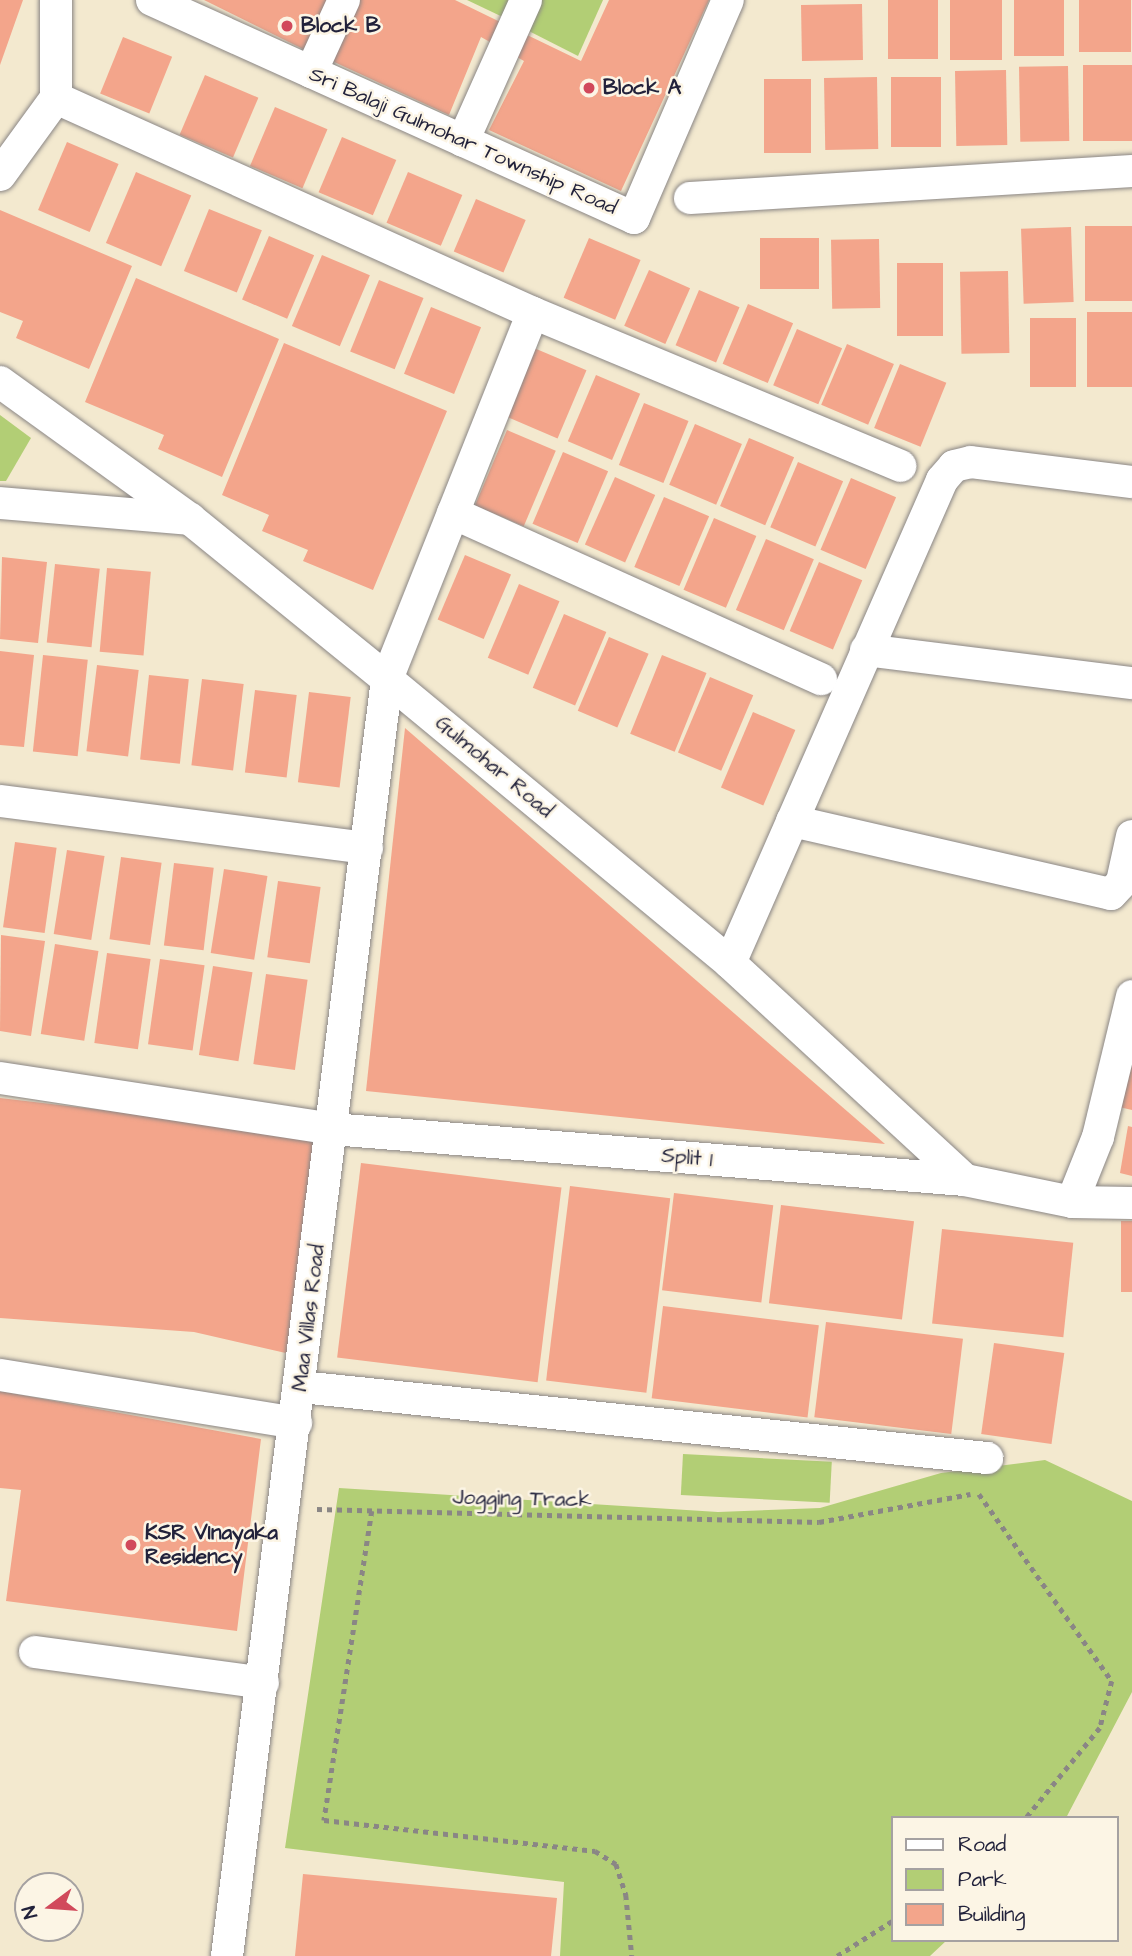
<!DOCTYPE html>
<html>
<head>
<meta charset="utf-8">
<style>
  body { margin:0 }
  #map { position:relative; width:1132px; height:1956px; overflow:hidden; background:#f3e9cf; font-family:"Architects Daughter",sans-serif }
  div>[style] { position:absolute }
  .green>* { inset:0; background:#b2ce75; transform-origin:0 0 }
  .building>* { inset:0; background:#f3a58b; transform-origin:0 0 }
  .path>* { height:4.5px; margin-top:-2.25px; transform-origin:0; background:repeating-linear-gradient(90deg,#8a8685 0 5px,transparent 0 10px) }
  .roads { filter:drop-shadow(0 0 2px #8a8685) drop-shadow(0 0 2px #8a8685) }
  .minor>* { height:32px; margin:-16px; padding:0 16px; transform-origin:16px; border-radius:16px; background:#fff }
  .dots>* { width:19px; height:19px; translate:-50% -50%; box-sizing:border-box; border:4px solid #fcf5e5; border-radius:50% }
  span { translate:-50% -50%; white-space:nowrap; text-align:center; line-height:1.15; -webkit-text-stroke:5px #fcf5e5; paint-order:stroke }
  .poi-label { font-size:21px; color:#22223b; font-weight:700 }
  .left { translate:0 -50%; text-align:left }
  .street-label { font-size:21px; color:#22223b }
  .legend { position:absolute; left:891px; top:1816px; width:228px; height:126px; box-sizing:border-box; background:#fcf5e5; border:2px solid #a5a1a1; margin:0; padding:9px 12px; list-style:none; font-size:21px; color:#22223b }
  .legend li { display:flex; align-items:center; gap:14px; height:35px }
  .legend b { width:35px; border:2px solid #a5a1a1 }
  .north { position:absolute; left:14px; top:1872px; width:70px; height:70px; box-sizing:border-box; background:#fcf5e5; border:2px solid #a5a1a1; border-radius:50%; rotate:254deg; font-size:19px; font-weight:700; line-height:28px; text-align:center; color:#22223b }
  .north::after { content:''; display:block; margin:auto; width:24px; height:32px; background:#d1495b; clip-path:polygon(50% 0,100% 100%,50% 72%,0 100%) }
</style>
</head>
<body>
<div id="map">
  <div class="green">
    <div style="clip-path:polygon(467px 0,518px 0,509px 20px)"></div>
    <div style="clip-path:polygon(531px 0,603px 0,578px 56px,519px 26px)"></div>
    <div style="clip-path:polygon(0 415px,31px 438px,6px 481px,0 481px)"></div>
    <div style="left:683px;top:1454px;width:149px;height:41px;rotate:3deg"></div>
    <div style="clip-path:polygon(1045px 1460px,1132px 1501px,1132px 1692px,1066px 1818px,892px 1818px,892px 1940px,947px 1940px,930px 1956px,560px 1956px,564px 1882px,285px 1848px,339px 1488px,718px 1512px,820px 1508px,941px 1473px)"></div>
  </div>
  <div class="building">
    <div style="clip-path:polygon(0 0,23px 0,0 65px)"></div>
    <div style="clip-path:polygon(204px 0,331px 0,307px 51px)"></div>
    <div style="clip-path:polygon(360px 0,455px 0,581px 61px,609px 0,709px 0,621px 191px,489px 130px,524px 61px,481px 37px,449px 115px,332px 61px)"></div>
    <div style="left:888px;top:0;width:50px;height:59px"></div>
    <div style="left:950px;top:0;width:52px;height:60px"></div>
    <div style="left:1014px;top:0;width:50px;height:56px"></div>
    <div style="left:1079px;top:0;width:52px;height:52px"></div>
    <div style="left:862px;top:4px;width:56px;height:61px;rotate:89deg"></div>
    <div style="left:123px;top:37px;width:53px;height:61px;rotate:22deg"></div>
    <div style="left:1132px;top:65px;width:76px;height:49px;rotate:90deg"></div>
    <div style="left:1068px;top:66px;width:75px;height:49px;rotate:89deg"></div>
    <div style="left:1006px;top:70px;width:75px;height:51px;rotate:89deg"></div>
    <div style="left:205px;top:75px;width:58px;height:65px;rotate:23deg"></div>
    <div style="left:877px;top:77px;width:72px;height:53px;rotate:89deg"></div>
    <div style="left:891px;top:77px;width:50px;height:70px"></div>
    <div style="left:764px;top:79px;width:47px;height:74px"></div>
    <div style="left:275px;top:107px;width:57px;height:64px;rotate:23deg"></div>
    <div style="left:342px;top:137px;width:59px;height:60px;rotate:23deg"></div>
    <div style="left:67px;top:142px;width:56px;height:74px;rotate:23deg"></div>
    <div style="left:136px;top:172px;width:60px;height:77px;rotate:23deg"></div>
    <div style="left:408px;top:172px;width:59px;height:55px;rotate:23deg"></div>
    <div style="left:476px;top:199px;width:54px;height:57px;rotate:23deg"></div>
    <div style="left:209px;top:209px;width:57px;height:67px;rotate:22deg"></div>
    <div style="clip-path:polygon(0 210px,132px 266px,89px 369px,16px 338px,23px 321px,0 312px)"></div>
    <div style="left:1132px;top:226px;width:75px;height:47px;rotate:90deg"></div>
    <div style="left:1071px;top:227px;width:75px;height:50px;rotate:88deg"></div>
    <div style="left:269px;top:236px;width:49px;height:69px;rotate:23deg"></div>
    <div style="left:589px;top:238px;width:56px;height:65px;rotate:23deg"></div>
    <div style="left:819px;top:238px;width:51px;height:59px;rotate:90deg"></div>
    <div style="left:879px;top:239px;width:69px;height:48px;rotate:89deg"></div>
    <div style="left:322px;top:255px;width:52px;height:77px;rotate:23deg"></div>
    <div style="left:897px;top:263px;width:46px;height:73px"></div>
    <div style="left:649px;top:270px;width:45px;height:61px;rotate:24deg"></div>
    <div style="left:1008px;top:271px;width:82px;height:48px;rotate:89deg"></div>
    <div style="clip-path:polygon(136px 278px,279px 339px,222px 477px,158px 449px,164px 435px,85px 402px)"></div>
    <div style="left:379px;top:280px;width:48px;height:77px;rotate:22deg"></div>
    <div style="left:699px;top:290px;width:44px;height:60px;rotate:23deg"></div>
    <div style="left:748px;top:304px;width:49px;height:65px;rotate:23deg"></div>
    <div style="left:431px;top:307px;width:54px;height:72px;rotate:22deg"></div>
    <div style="left:1132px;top:312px;width:75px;height:45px;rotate:90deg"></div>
    <div style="left:1030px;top:318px;width:46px;height:69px"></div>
    <div style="left:797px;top:329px;width:49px;height:61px;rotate:23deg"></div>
    <div style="clip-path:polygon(284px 343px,447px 411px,373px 590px,303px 561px,308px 550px,262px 531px,269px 515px,222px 495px)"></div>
    <div style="left:847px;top:344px;width:51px;height:66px;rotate:23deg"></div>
    <div style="left:534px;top:348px;width:57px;height:74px;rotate:23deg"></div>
    <div style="left:900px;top:364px;width:50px;height:69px;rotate:22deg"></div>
    <div style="left:596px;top:375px;width:48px;height:72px;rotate:23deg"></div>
    <div style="left:644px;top:403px;width:48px;height:67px;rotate:22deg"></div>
    <div style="left:695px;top:424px;width:51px;height:66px;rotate:23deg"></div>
    <div style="left:507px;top:430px;width:53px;height:82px;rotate:23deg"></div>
    <div style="left:749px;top:438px;width:49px;height:74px;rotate:23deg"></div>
    <div style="left:563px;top:452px;width:49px;height:78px;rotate:23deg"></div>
    <div style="left:798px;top:462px;width:49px;height:71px;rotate:23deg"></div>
    <div style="left:615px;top:477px;width:44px;height:74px;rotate:24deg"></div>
    <div style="left:851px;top:478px;width:49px;height:78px;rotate:23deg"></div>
    <div style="left:664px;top:497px;width:49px;height:76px;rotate:23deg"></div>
    <div style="left:714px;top:518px;width:46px;height:78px;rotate:23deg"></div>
    <div style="left:766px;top:539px;width:52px;height:77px;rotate:23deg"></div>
    <div style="left:465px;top:555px;width:50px;height:70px;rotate:23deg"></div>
    <div style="clip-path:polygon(2px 557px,47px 562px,38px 643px,0 639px)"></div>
    <div style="left:819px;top:562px;width:47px;height:75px;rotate:23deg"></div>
    <div style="left:55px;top:564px;width:45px;height:79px;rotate:6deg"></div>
    <div style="left:107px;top:568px;width:44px;height:84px;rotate:5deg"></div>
    <div style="left:519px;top:584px;width:44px;height:80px;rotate:23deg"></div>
    <div style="left:564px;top:614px;width:46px;height:80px;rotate:23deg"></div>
    <div style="left:609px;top:637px;width:43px;height:80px;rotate:23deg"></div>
    <div style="clip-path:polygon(0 651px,34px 655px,24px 747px,0 745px)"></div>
    <div style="left:43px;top:655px;width:45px;height:97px;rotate:6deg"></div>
    <div style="left:662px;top:655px;width:48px;height:85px;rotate:22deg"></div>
    <div style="left:97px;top:665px;width:42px;height:87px;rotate:7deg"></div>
    <div style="left:149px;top:675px;width:40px;height:85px;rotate:6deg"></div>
    <div style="left:710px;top:677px;width:47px;height:82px;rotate:23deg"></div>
    <div style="left:202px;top:679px;width:42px;height:87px;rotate:7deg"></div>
    <div style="left:255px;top:690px;width:42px;height:83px;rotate:7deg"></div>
    <div style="left:309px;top:692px;width:42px;height:91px;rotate:7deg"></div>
    <div style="left:753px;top:712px;width:46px;height:82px;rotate:23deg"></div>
    <div style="clip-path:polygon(405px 728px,885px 1144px,366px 1091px)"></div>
    <div style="left:15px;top:842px;width:42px;height:86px;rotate:8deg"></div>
    <div style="left:67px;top:850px;width:38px;height:85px;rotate:9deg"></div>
    <div style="left:121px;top:857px;width:41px;height:83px;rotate:8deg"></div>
    <div style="left:174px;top:863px;width:40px;height:83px;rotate:7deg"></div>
    <div style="left:224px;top:869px;width:44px;height:85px;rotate:9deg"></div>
    <div style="left:278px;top:881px;width:43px;height:77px;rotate:8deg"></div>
    <div style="clip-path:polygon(1px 935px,45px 941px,31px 1036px,0 1031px)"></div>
    <div style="left:55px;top:944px;width:44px;height:91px;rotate:9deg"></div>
    <div style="left:107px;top:953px;width:44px;height:91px;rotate:8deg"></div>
    <div style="left:160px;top:959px;width:45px;height:86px;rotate:8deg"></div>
    <div style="left:213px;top:966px;width:40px;height:90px;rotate:9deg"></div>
    <div style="left:266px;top:974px;width:42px;height:91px;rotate:8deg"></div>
    <div style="clip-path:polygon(1132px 1055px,1132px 1110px,1119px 1107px)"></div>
    <div style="clip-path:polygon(0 1098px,323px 1136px,290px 1354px,194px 1332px,0 1318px)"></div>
    <div style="clip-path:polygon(1128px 1126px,1132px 1127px,1132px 1176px,1120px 1173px)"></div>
    <div style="left:361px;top:1163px;width:202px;height:196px;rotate:7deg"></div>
    <div style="left:570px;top:1186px;width:101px;height:196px;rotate:7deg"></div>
    <div style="left:674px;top:1193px;width:100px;height:98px;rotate:7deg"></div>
    <div style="left:781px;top:1205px;width:134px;height:99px;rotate:7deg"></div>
    <div style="left:1121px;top:1221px;width:11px;height:71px"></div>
    <div style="left:942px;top:1229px;width:132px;height:95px;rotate:6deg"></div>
    <div style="left:663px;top:1306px;width:157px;height:93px;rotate:7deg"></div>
    <div style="left:826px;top:1322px;width:138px;height:96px;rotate:7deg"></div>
    <div style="left:994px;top:1343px;width:71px;height:92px;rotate:8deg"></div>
    <div style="clip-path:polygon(0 1391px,261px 1439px,237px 1631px,6px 1601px,21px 1490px,0 1488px)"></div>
    <div style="clip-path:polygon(303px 1874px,557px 1898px,551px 1956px,295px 1956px)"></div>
  </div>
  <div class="path">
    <div style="left:979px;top:1494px;width:229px;rotate:54.6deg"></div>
    <div style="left:1112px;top:1681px;width:49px;rotate:104.3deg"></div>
    <div style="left:1100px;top:1728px;width:117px;rotate:129.4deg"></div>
    <div style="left:317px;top:1509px;width:502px;rotate:1.48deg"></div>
    <div style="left:819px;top:1522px;width:154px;rotate:-10.5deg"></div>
    <div style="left:372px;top:1511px;width:313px;rotate:98.8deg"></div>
    <div style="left:324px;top:1820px;width:273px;rotate:6.5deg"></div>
    <div style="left:595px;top:1851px;width:25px;rotate:32deg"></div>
    <div style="left:616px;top:1864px;width:33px;rotate:72deg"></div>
    <div style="left:626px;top:1895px;width:61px;rotate:84.4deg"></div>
    <div style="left:837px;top:1956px;width:65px;rotate:-32.5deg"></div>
  </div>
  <div class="roads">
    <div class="minor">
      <div style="left:152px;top:0;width:529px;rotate:24.34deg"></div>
      <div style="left:634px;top:218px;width:237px;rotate:-66.7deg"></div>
      <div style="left:311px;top:72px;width:79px;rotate:-65.4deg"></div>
      <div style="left:56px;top:98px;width:523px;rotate:24.26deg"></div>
      <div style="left:533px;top:313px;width:398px;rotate:22.6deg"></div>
      <div style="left:463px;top:141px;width:154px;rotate:-65.9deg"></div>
      <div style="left:0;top:175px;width:95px;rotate:-54deg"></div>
      <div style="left:56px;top:98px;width:98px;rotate:-90deg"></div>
      <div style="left:690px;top:198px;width:443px;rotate:-3.5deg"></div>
      <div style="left:0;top:382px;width:234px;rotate:35.8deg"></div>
      <div style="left:190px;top:519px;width:254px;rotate:39.1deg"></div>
      <div style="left:387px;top:679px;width:445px;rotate:39.6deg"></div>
      <div style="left:730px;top:963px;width:320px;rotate:42.7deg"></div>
      <div style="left:0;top:503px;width:191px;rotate:4.8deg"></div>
      <div style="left:453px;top:513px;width:404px;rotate:24.3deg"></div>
      <div style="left:866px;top:650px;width:268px;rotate:7.1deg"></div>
      <div style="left:0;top:801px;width:370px;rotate:7.3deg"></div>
      <div style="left:792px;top:821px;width:327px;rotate:12.9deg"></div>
      <div style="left:1111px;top:894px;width:16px;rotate:-47deg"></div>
      <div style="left:1122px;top:882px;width:47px;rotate:-77.7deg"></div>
      <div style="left:730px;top:963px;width:527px;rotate:-66.3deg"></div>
      <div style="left:942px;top:480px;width:18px;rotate:-49deg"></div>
      <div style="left:954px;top:466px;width:17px;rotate:-13deg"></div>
      <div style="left:971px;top:462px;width:162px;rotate:7.1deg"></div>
      <div style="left:0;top:1078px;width:336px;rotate:8.7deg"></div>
      <div style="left:332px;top:1129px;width:635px;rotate:4.61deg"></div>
      <div style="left:965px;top:1180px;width:109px;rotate:11.6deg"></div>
      <div style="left:1072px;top:1202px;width:60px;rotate:1deg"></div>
      <div style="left:1072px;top:1202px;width:70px;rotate:-68.2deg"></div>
      <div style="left:1098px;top:1137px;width:145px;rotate:-76.4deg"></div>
      <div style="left:0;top:1375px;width:300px;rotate:9.2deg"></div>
      <div style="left:301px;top:1387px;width:690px;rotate:5.91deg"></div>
      <div style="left:35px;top:1652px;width:230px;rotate:7.7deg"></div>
      <div style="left:227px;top:1956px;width:1287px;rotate:-82.86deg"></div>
      <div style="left:387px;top:679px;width:394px;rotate:-68.3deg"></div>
    </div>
  </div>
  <div class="dots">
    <div style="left:287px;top:26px;background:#d1495b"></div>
    <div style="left:589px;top:88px;background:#d1495b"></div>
    <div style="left:131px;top:1545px;background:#d1495b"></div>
  </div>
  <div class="poi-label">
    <span class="left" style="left:301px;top:26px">Block B</span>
    <span class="left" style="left:603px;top:88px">Block A</span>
    <span class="left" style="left:145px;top:1545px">KSR VInayaka<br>Residency</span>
  </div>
  <div class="street-label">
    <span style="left:463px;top:141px;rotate:24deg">Sri Balaji Gulmohar Township Road</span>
    <span style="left:494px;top:767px;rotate:40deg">Gulmohar Road</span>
    <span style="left:687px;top:1158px;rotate:5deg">Split 1</span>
    <span style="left:309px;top:1318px;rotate:-83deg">Maa Villas Road</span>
    <span style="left:522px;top:1499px;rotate:1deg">Jogging Track</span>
  </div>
  <ul class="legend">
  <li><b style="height:9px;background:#fff"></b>Road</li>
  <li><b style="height:19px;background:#b2ce75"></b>Park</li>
  <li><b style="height:19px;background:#f3a58b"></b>Building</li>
  </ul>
  <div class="north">N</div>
</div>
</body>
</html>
